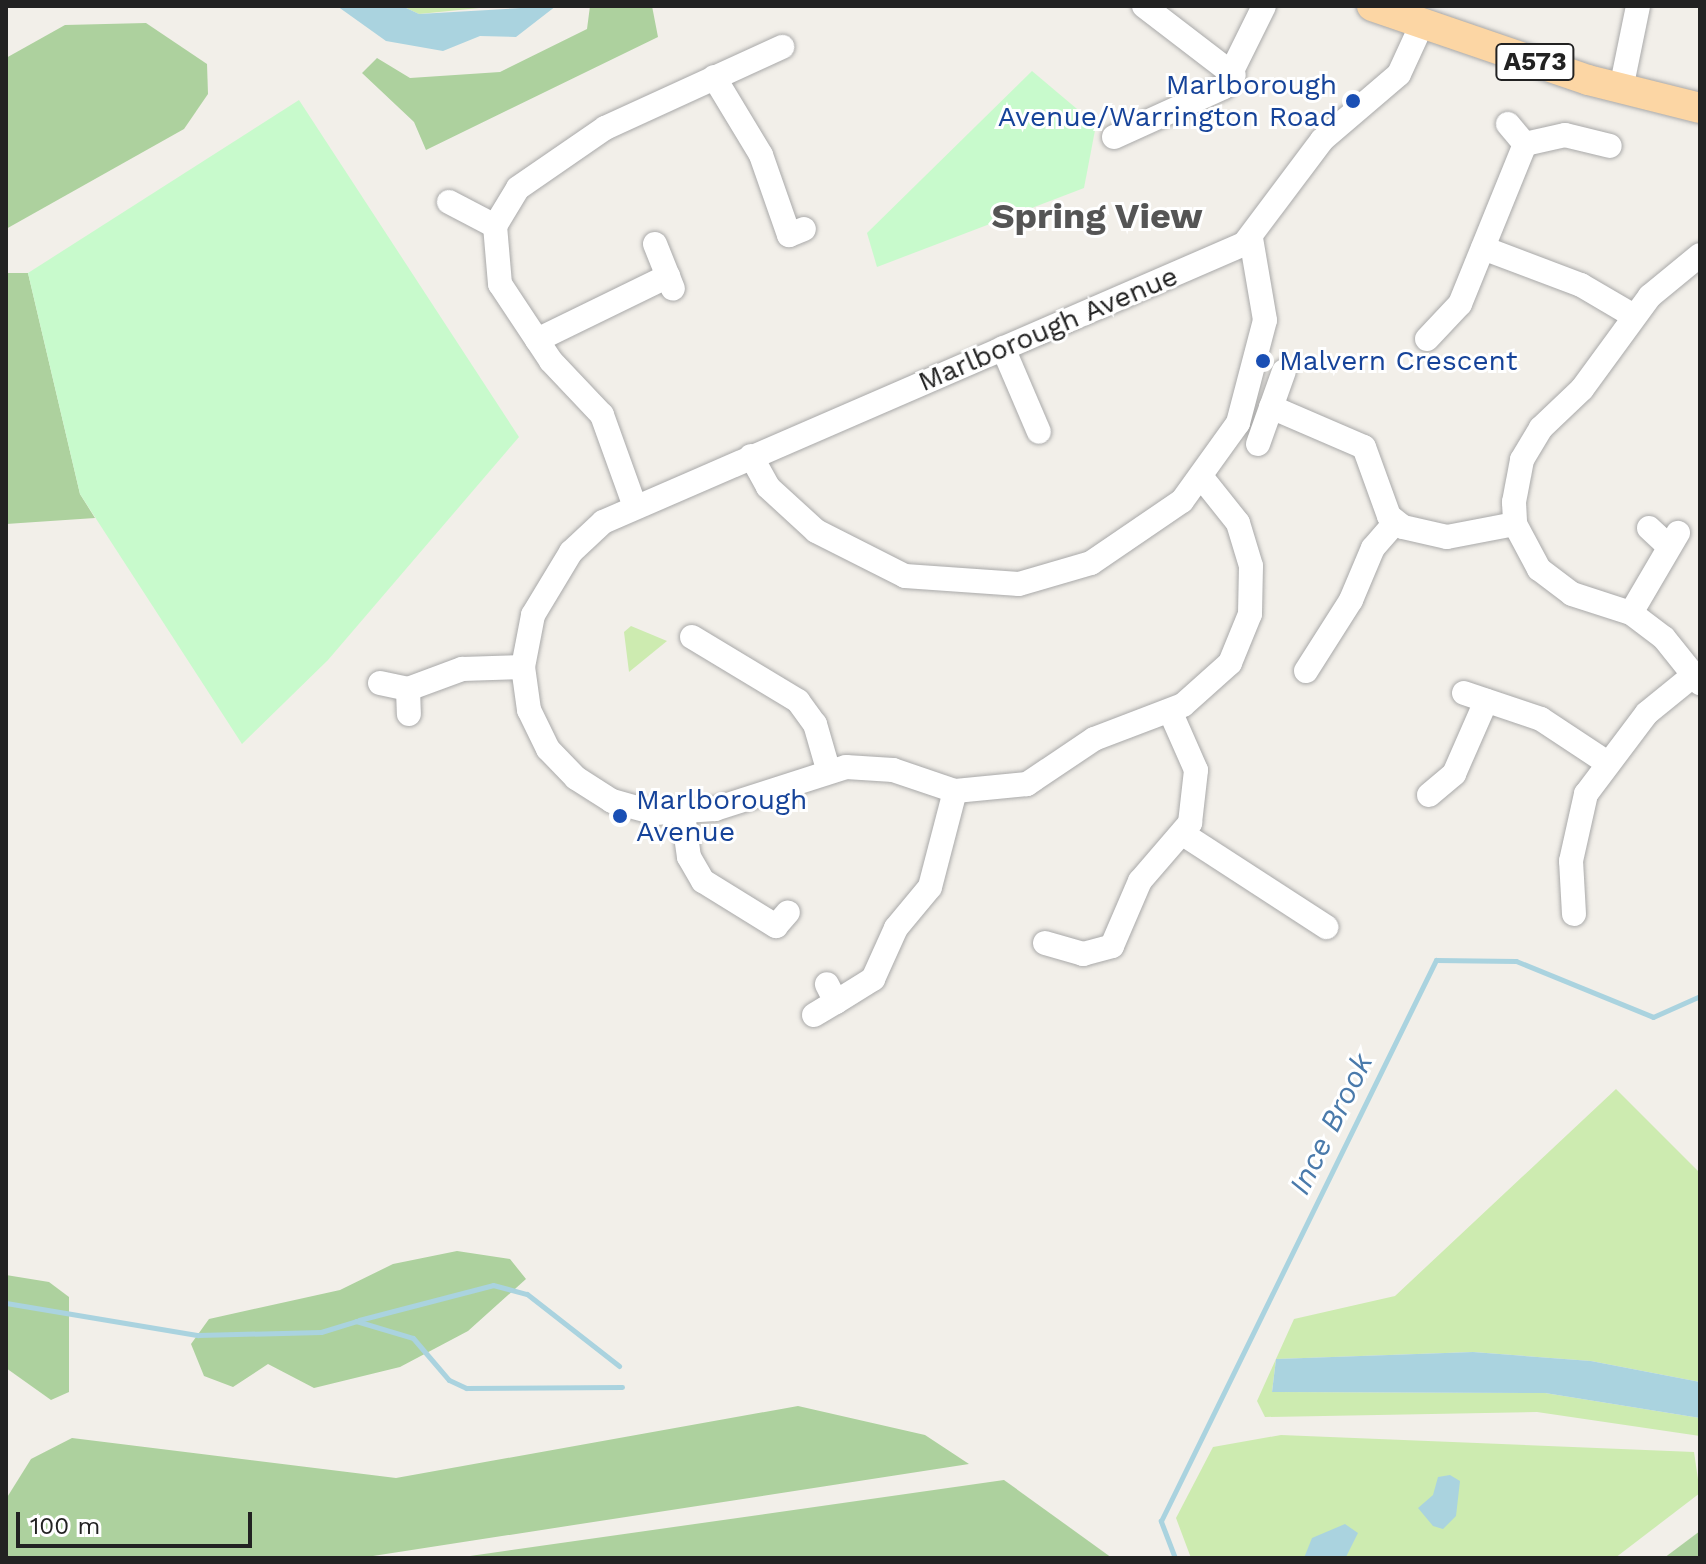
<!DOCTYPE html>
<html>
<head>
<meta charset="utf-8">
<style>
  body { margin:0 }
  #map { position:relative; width:1706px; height:1564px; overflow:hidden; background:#f2efe9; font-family:"Work Sans",sans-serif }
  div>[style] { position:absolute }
  .grass>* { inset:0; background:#cdebb0 }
  .forest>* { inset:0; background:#add19e }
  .park>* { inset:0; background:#c8facc }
  .water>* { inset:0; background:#aad3df }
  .stream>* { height:5px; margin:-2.5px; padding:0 2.5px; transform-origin:2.5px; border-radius:2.5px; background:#aad3df }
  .roads { filter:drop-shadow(0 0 2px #a9a9a9) drop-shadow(0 0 2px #a9a9a9) }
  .minor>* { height:24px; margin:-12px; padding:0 12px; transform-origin:12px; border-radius:12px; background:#fff }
  .major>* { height:30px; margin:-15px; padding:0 15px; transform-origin:15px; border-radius:15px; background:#fcd6a4 }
  .dots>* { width:22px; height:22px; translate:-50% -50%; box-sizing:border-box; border:4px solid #fff; border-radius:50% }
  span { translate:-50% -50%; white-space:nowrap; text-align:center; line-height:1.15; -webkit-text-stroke:6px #fff; paint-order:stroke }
  .shield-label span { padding:2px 6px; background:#fff; border:2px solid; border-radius:6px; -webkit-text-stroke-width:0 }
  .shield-label { font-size:26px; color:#222; font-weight:700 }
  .transit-label { font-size:28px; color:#164399 }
  .right { translate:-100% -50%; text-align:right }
  .left { translate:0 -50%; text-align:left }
  .street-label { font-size:28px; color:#222 }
  .water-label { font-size:30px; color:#4a7aab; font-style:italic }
  .district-label { font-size:36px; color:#555; font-weight:700 }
  .frame { position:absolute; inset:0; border:8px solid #222; pointer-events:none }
  .scale { position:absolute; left:16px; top:1512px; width:236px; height:36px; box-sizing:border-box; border:4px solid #222; border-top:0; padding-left:10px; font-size:24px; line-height:28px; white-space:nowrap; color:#222; -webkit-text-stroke:6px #fff; paint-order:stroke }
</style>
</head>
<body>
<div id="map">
  <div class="grass">
    <div style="clip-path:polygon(402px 6px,499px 6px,419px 14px)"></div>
    <div style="clip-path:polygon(631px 626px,667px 641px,629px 672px,624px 632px)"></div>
    <div style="clip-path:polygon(1616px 1089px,1700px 1173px,1700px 1382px,1591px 1361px,1473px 1352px,1276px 1359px,1272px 1392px,1545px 1393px,1700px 1418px,1700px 1436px,1537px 1412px,1265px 1417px,1257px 1401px,1294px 1319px,1395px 1296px)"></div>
    <div style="clip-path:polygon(1281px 1435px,1694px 1452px,1700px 1493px,1615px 1558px,1191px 1558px,1176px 1518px,1213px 1447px)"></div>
  </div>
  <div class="forest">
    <div style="clip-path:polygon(590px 6px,652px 6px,658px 37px,426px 150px,414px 122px,362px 73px,377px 58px,410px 78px,500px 72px,587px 29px)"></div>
    <div style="clip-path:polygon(146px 23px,207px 64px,208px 94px,184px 129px,6px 229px,6px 58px,65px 25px)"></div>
    <div style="clip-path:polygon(6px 273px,28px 273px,80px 494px,95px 518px,6px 524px)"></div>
    <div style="clip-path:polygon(457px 1251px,510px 1259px,526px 1279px,468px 1331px,400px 1367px,314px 1388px,268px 1364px,233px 1387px,204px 1376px,191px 1344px,209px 1319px,340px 1290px,393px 1264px)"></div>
    <div style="clip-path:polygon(6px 1275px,49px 1282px,69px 1297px,69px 1392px,51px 1400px,6px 1368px)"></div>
    <div style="clip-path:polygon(798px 1406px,925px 1435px,969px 1464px,360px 1558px,6px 1558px,6px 1499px,31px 1459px,72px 1438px,396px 1478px)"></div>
    <div style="clip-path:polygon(1004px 1480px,1112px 1558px,470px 1556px)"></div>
    <div style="clip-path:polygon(1700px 1531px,1700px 1558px,1664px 1558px)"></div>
  </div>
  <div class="park">
    <div style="clip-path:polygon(1032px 71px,1096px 125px,1084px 188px,877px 267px,867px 233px)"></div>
    <div style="clip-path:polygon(299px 100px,519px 437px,328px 660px,242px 744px,80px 494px,28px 273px)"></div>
  </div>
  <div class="water">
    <div style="clip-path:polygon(337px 6px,402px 6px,419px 14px,556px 6px,516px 37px,480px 36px,443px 51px,386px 41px)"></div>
    <div style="clip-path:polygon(1473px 1352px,1591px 1361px,1700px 1382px,1700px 1418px,1545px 1393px,1272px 1392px,1276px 1359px)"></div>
    <div style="clip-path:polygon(1450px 1475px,1460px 1481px,1456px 1516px,1443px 1529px,1433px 1526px,1418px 1508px,1433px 1495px,1438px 1477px)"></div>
    <div style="clip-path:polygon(1345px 1524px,1358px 1533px,1346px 1557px,1304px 1558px,1312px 1538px)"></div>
  </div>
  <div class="stream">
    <div style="left:6px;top:1303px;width:195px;rotate:9.5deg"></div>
    <div style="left:198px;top:1335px;width:123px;rotate:-1.4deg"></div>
    <div style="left:321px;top:1332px;width:37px;rotate:-17deg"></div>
    <div style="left:356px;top:1321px;width:59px;rotate:16.6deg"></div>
    <div style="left:413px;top:1338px;width:55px;rotate:49.4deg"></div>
    <div style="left:449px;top:1380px;width:19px;rotate:25deg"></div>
    <div style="left:466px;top:1388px;width:156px;rotate:-0.4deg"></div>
    <div style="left:359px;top:1320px;width:138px;rotate:-14.6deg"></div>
    <div style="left:493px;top:1285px;width:35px;rotate:15deg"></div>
    <div style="left:527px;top:1294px;width:117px;rotate:38deg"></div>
    <div style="left:1175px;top:1558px;width:40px;rotate:-111deg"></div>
    <div style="left:1161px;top:1521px;width:625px;rotate:-63.89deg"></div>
    <div style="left:1436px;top:960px;width:80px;rotate:0.7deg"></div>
    <div style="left:1516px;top:961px;width:148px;rotate:22.2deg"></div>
    <div style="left:1653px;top:1017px;width:51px;rotate:-24.1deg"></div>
  </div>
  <div class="roads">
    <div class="minor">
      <div style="left:1144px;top:6px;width:113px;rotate:37.5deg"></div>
      <div style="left:714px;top:77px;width:91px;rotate:58.9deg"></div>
      <div style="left:761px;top:155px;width:85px;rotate:70.7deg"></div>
      <div style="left:789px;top:235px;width:16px;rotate:-22deg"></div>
      <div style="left:1621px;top:89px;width:85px;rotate:-78.4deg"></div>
      <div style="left:1508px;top:124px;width:26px;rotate:50deg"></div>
      <div style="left:1114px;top:137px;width:121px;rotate:-24.4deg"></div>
      <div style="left:1224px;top:87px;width:90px;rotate:-63.7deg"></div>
      <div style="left:449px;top:202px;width:52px;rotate:27.6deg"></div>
      <div style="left:655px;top:244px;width:48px;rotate:68.2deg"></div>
      <div style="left:1483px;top:248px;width:105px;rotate:20.7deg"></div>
      <div style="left:1581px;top:285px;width:61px;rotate:30.3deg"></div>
      <div style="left:1700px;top:255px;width:65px;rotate:140.6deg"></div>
      <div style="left:1650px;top:296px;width:115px;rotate:126.2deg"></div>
      <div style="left:1582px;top:389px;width:57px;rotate:136.4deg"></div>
      <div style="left:1541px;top:428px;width:37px;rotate:121deg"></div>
      <div style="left:1522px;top:460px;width:43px;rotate:100.8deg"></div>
      <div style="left:1514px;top:502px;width:22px;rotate:87deg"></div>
      <div style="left:1515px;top:524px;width:51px;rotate:61.9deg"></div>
      <div style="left:1539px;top:569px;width:41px;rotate:37.1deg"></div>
      <div style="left:1572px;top:594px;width:62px;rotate:17.9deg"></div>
      <div style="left:1631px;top:613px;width:41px;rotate:37.1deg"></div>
      <div style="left:1664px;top:638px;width:58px;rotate:51.3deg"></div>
      <div style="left:1427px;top:339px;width:48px;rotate:-46.7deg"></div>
      <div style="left:1460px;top:304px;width:173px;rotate:-67.9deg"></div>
      <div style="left:1525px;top:144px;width:41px;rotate:-12.7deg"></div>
      <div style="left:1565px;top:135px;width:46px;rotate:13.7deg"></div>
      <div style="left:537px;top:340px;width:146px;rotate:-26deg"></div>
      <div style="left:1003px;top:348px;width:91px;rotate:66.8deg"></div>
      <div style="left:1271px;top:407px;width:101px;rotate:23.3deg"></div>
      <div style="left:1364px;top:447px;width:73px;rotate:70.1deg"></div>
      <div style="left:1389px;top:516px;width:18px;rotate:38deg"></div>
      <div style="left:1403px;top:527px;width:45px;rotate:12.8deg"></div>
      <div style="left:1447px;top:537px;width:69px;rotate:-10.8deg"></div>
      <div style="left:1258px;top:444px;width:77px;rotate:-70.4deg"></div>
      <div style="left:751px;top:456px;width:35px;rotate:61deg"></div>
      <div style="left:768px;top:487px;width:65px;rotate:42.5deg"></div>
      <div style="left:816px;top:531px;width:100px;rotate:26.8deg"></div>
      <div style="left:905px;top:576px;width:114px;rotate:4deg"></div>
      <div style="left:1019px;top:584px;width:75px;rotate:-16.3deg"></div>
      <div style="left:1091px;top:563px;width:110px;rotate:-34.3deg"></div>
      <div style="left:1182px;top:501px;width:96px;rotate:-54.3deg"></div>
      <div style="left:1238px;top:423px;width:106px;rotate:-75.3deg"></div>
      <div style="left:1265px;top:320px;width:83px;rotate:-99.7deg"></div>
      <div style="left:1203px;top:479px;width:56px;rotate:51.5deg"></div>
      <div style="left:1238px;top:523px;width:45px;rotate:73.2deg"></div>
      <div style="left:1251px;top:566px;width:48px;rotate:91.2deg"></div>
      <div style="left:1250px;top:614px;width:53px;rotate:112.2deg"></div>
      <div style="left:1230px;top:663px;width:63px;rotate:138.2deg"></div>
      <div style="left:1183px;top:705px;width:95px;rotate:159.1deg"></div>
      <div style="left:1094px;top:739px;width:81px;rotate:146.1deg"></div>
      <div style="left:1027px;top:784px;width:72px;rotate:174.4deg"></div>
      <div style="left:955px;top:791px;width:65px;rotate:-161.3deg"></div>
      <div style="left:893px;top:770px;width:47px;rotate:-176.3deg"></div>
      <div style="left:846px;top:767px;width:138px;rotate:162.2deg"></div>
      <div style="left:715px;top:809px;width:60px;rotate:176.2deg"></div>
      <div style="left:655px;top:813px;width:45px;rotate:-164.4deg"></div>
      <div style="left:612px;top:801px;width:43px;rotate:-147.4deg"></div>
      <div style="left:576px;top:778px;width:40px;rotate:-134deg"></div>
      <div style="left:548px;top:749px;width:43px;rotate:-116deg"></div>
      <div style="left:529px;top:710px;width:43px;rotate:-97.9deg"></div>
      <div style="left:523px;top:667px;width:53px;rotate:-79.1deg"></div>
      <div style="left:533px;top:615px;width:74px;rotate:-58.9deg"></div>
      <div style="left:571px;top:552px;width:44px;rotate:-43.2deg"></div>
      <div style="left:603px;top:522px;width:699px;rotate:-23.45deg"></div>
      <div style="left:1244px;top:244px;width:130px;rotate:-53.1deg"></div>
      <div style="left:1322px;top:140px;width:101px;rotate:-40.6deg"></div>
      <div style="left:1399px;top:74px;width:55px;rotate:-65.3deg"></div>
      <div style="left:634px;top:504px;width:95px;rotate:-109.8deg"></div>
      <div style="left:602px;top:415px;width:74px;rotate:-133.4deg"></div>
      <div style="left:551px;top:361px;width:92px;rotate:-123.5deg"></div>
      <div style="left:500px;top:284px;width:58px;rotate:-94.9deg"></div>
      <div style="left:495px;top:226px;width:44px;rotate:-58.8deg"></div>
      <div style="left:518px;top:188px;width:106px;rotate:-34.6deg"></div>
      <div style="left:605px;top:128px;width:195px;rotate:-24.6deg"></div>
      <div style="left:1649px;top:528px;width:25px;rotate:43deg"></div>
      <div style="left:1631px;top:613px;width:93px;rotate:-59.6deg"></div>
      <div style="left:692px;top:637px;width:124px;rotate:31.1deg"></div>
      <div style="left:798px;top:701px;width:29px;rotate:54deg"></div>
      <div style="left:815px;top:724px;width:47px;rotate:73.9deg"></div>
      <div style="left:1306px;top:671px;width:84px;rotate:-57.6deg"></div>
      <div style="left:1351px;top:600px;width:56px;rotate:-67.1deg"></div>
      <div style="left:1373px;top:548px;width:33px;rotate:-49deg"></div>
      <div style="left:380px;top:683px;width:29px;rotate:12deg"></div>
      <div style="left:408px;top:689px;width:25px;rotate:88deg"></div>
      <div style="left:408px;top:689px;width:58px;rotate:-20.3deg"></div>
      <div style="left:462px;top:669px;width:61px;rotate:-1.9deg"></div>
      <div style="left:1464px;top:693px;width:81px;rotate:18.7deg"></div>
      <div style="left:1541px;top:719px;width:78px;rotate:33.5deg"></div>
      <div style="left:1429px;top:795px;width:33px;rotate:-40deg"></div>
      <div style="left:1454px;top:774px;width:80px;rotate:-66.3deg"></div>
      <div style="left:683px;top:814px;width:43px;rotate:82.1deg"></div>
      <div style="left:689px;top:857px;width:28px;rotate:60deg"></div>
      <div style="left:703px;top:881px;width:86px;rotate:31.7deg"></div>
      <div style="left:776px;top:926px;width:18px;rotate:-49deg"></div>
      <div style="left:1183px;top:834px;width:171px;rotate:33deg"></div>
      <div style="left:1574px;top:914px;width:53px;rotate:-93.2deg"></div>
      <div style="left:1571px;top:861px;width:69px;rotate:-77.4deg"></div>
      <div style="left:1586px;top:794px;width:101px;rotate:-53deg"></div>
      <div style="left:1647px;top:713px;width:60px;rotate:-39deg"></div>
      <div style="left:1045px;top:943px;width:40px;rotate:16deg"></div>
      <div style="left:1083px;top:954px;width:30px;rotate:-15deg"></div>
      <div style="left:1112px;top:946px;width:71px;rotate:-66.7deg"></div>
      <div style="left:1140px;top:881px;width:77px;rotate:-49.2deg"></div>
      <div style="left:1190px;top:823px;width:53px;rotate:-83.5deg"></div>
      <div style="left:1196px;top:770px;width:64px;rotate:-113.8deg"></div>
      <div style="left:836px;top:1002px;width:44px;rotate:-31.9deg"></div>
      <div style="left:873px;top:979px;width:56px;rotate:-65.7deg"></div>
      <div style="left:896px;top:928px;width:53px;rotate:-50.3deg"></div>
      <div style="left:930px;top:887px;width:99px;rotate:-75.4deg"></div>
      <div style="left:814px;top:1015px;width:26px;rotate:-31deg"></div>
      <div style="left:836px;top:1002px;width:20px;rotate:-117deg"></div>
    </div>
    <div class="major">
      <div style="left:1372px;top:6px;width:228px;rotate:18.9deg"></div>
      <div style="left:1588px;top:80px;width:115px;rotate:14deg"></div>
    </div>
  </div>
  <div class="dots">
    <div style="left:1353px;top:101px;background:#1a4fb4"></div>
    <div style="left:1263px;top:361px;background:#1a4fb4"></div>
    <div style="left:620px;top:816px;background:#1a4fb4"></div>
  </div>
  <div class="shield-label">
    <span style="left:1535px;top:62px">A573</span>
  </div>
  <div class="transit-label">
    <span class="right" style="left:1337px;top:101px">Marlborough<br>Avenue/Warrington Road</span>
    <span class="left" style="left:1279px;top:361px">Malvern Crescent</span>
    <span class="left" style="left:636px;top:816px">Marlborough<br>Avenue</span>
  </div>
  <div class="street-label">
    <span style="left:1048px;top:329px;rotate:-23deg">Marlborough Avenue</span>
  </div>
  <div class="water-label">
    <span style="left:1331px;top:1124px;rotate:-64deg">Ince Brook</span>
  </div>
  <div class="district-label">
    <span style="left:1097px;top:217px">Spring View</span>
  </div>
  <div class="frame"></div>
  <div class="scale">100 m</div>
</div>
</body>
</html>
